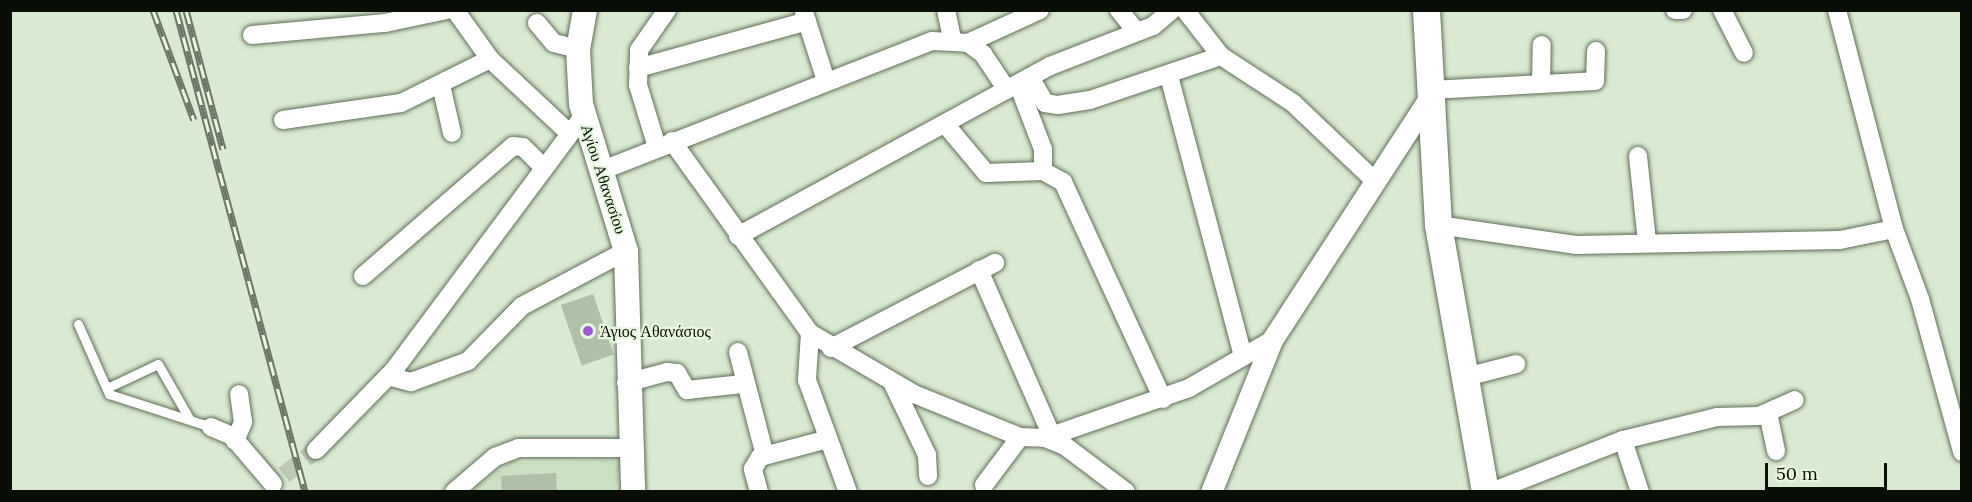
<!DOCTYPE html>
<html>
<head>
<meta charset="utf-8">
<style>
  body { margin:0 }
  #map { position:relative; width:1972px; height:502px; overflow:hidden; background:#daead2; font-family:Lora,serif }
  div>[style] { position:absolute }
  .built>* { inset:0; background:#cce0c2 }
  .building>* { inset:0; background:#b0c0a8; transform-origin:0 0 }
  .minor-tunnel>* { height:18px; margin-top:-9px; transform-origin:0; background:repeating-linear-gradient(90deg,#bbc9b3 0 18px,transparent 0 27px) }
  .roads { filter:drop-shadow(0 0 2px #606e58) drop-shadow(0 0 2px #606e58) }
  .service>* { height:9px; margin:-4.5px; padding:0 4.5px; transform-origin:4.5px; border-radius:4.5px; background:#fff }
  .minor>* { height:18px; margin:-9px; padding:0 9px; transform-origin:9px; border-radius:9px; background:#fff }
  .tertiary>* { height:21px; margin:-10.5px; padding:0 10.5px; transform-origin:10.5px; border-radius:10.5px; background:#fff }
  .secondary>* { height:24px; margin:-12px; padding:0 12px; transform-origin:12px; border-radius:12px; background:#fff }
  .primary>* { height:27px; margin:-13.5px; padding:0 13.5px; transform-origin:13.5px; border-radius:13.5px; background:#fff }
  .rail>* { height:7px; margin-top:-3.5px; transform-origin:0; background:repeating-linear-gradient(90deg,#e7f8df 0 14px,#6c7666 0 28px); box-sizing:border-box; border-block:2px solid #6c7666 }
  .dots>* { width:16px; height:16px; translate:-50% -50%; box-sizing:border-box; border:3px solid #e7f8df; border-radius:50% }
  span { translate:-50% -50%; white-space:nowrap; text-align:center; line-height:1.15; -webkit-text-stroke:4.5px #e7f8df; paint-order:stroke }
  .street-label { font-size:16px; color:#090e06 }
  .poi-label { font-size:16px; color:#090e06 }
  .left { translate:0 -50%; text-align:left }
  .frame { position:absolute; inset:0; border:12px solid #090e06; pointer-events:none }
  .scale { position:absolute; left:1765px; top:463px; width:122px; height:27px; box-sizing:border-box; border:3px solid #090e06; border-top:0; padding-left:8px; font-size:18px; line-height:21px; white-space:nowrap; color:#090e06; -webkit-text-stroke:4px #e7f8df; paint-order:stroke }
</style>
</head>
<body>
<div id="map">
  <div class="built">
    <div style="clip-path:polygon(621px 460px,616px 491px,470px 492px,510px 462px)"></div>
  </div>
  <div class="building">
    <div style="left:593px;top:294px;width:64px;height:34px;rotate:71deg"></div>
    <div style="clip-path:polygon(556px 473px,557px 492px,502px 492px,501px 476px)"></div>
  </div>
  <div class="minor-tunnel">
    <div style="left:284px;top:475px;width:41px;rotate:-38deg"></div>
  </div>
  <div class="roads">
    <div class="service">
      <div style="left:78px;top:324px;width:77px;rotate:66.1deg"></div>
      <div style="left:109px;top:394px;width:107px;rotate:17.9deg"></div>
      <div style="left:107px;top:388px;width:56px;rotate:-25.2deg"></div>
      <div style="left:158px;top:364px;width:64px;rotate:60.3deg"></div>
    </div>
    <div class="minor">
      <div style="left:455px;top:10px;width:60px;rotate:54.5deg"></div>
      <div style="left:490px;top:59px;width:107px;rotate:43.1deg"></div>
      <div style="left:946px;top:10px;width:30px;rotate:78deg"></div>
      <div style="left:1119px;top:10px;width:27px;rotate:51deg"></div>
      <div style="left:1185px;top:10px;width:58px;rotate:52deg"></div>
      <div style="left:1221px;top:56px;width:86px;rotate:33.1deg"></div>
      <div style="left:1293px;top:103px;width:115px;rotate:43.6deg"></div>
      <div style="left:1675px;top:10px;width:8px"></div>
      <div style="left:1722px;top:10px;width:48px;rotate:62.9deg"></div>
      <div style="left:804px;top:12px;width:72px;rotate:72.3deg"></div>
      <div style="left:537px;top:23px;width:26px;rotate:50deg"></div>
      <div style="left:554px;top:43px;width:25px;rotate:14deg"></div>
      <div style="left:252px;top:35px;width:134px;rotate:-5.2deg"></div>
      <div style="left:385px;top:23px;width:62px;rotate:-12deg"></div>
      <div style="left:968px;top:43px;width:79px;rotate:-24.6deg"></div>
      <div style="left:638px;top:68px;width:175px;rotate:-15.5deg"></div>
      <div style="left:1169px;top:76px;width:290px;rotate:75.2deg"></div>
      <div style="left:1030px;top:77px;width:30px;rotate:60deg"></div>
      <div style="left:1045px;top:103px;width:13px;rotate:9deg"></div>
      <div style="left:1058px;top:105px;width:32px;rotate:-9deg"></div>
      <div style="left:1090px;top:100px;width:138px;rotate:-18.6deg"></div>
      <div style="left:1018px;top:84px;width:70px;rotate:69deg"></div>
      <div style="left:1043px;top:149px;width:22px;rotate:90deg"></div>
      <div style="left:1541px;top:84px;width:39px;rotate:-89deg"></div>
      <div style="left:441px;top:85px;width:49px;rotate:77.1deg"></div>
      <div style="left:1431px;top:90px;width:164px;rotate:-3.1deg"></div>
      <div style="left:1595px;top:81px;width:30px;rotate:-88deg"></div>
      <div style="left:283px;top:120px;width:119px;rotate:-8.2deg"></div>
      <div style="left:401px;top:103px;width:99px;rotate:-26.3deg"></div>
      <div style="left:945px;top:124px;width:64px;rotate:50.1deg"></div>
      <div style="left:986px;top:173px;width:57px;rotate:-2deg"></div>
      <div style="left:1043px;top:171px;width:23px;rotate:29deg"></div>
      <div style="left:1063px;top:182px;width:239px;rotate:65.3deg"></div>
      <div style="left:672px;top:141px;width:236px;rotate:54.3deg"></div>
      <div style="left:810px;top:333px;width:121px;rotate:30.4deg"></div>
      <div style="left:914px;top:394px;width:114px;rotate:22.1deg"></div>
      <div style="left:1020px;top:437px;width:25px;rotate:2deg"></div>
      <div style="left:1045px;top:438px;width:22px;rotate:22deg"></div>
      <div style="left:1065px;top:446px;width:76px;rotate:37deg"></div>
      <div style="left:657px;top:147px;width:65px;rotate:-107deg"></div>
      <div style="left:638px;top:85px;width:35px;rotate:-88deg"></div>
      <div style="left:639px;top:50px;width:49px;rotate:-55deg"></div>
      <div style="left:1638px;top:156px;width:86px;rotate:84deg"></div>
      <div style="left:603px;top:170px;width:353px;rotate:-21.4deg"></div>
      <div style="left:932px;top:41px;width:36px;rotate:3deg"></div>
      <div style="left:968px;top:43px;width:19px;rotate:36deg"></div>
      <div style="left:983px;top:54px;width:43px;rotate:56.3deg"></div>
      <div style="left:1438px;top:225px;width:139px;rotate:8.2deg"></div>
      <div style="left:1576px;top:245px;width:264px;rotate:-1.1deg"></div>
      <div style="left:1840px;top:240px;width:55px;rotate:-11.5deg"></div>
      <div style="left:1894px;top:229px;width:226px;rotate:-104.6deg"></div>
      <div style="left:1894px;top:229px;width:75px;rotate:69.6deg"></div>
      <div style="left:1920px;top:299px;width:159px;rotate:74.6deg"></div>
      <div style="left:738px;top:236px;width:355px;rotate:-28.6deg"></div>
      <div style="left:1050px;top:66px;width:110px;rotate:-21.2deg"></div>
      <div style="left:1153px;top:26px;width:25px;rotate:-40deg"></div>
      <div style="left:979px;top:270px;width:179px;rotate:66.3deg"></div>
      <div style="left:363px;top:276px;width:198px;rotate:-40.9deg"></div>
      <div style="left:513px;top:146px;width:10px;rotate:6deg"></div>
      <div style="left:523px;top:147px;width:30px;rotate:45deg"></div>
      <div style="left:810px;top:333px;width:47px;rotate:93.7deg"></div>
      <div style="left:807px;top:380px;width:119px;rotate:69.9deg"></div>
      <div style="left:831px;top:348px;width:185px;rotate:-27.4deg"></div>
      <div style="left:738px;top:352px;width:107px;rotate:75.4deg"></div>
      <div style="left:388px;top:376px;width:24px;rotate:15deg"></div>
      <div style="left:411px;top:382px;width:61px;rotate:-20.2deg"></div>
      <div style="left:468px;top:361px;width:77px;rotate:-45.5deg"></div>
      <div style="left:522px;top:306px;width:118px;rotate:-27.9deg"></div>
      <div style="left:1462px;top:378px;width:56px;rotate:-14.5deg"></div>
      <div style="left:626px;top:383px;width:42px;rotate:-15deg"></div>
      <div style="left:667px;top:372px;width:10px;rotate:6deg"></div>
      <div style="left:677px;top:373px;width:20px;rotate:60deg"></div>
      <div style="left:687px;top:390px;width:56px;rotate:-6.1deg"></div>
      <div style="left:893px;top:384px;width:79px;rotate:64.4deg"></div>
      <div style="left:927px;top:455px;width:21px;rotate:87deg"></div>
      <div style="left:1768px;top:413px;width:39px;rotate:78deg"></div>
      <div style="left:211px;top:427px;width:23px;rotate:23deg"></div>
      <div style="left:232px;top:436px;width:63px;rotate:49.5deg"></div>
      <div style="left:1045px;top:438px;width:152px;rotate:-19.1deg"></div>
      <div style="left:1189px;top:388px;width:96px;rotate:-30deg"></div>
      <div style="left:1623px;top:440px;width:55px;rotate:71.9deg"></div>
      <div style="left:235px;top:441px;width:21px;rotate:-67deg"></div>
      <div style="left:243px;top:422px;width:28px;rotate:-98deg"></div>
      <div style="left:316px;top:450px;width:112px;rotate:-45.7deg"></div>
      <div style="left:394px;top:370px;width:317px;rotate:-53.3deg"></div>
      <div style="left:984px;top:485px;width:60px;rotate:-53.1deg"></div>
      <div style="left:454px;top:492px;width:54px;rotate:-40.5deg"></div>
      <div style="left:495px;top:457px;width:25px;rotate:-21deg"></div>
      <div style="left:518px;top:448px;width:112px"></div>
      <div style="left:759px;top:492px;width:24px;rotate:-105deg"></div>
      <div style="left:753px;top:469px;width:14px;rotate:-60deg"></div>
      <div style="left:760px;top:457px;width:70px;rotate:-14.8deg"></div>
      <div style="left:1491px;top:492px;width:142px;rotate:-21.5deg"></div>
      <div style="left:1623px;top:440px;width:97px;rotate:-13.7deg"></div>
      <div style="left:1717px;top:417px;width:42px;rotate:-1.4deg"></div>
      <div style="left:1759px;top:416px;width:39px;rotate:-24deg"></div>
    </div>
    <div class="tertiary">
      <div style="left:1211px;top:492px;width:164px;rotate:-68.1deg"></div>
      <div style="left:1272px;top:340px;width:292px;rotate:-57deg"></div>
    </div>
    <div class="secondary">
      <div style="left:585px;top:10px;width:40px;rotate:100deg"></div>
      <div style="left:578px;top:49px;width:55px;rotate:86.9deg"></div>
      <div style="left:581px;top:104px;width:154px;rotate:73deg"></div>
      <div style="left:626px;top:251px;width:241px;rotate:88.3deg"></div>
    </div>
    <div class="primary">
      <div style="left:1426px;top:10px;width:215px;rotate:86.8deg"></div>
      <div style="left:1438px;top:225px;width:271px;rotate:80deg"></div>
    </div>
  </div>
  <div class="rail">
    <div style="left:153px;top:10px;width:117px;rotate:69.6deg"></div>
    <div style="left:176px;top:10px;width:499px;rotate:75deg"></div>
    <div style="left:186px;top:10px;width:144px;rotate:75.1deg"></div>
  </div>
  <div class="dots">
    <div style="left:588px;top:331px;background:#9c5ad0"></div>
  </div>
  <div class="street-label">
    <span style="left:604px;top:179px;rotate:72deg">Αγίου Αθανασίου</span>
  </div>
  <div class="poi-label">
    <span class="left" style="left:600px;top:331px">Άγιος Αθανάσιος</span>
  </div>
  <div class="frame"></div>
  <div class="scale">50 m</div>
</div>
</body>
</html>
